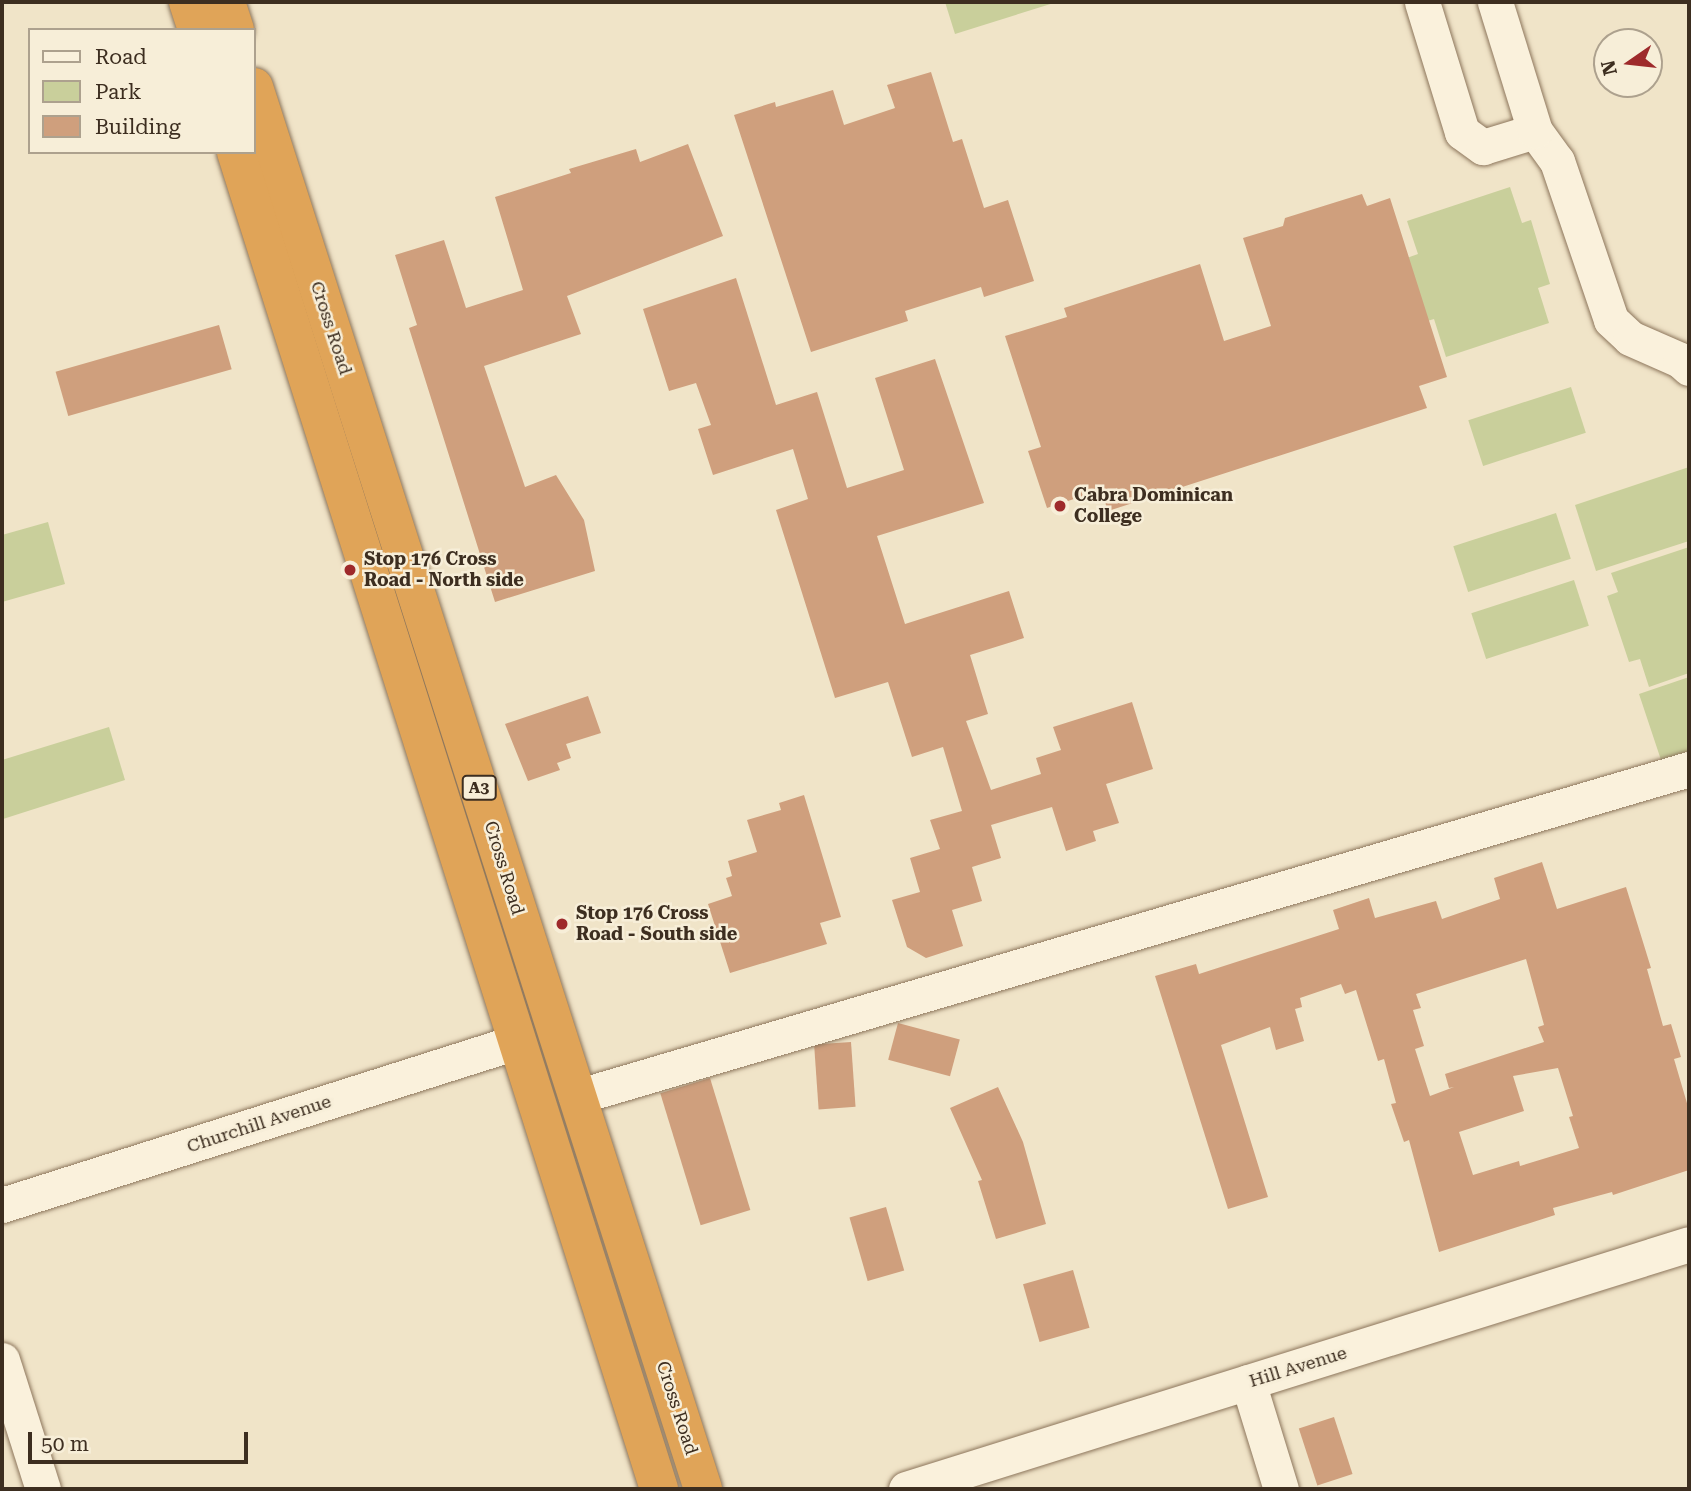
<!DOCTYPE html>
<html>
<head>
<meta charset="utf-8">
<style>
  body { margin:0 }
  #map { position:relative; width:1691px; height:1491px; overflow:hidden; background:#f0e4c8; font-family:"Roboto Serif",serif }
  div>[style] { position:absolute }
  .green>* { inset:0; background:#c9cf9b; transform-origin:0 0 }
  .building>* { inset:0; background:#cf9f7d; transform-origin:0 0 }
  .roads { filter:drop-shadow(0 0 2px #8d765c) drop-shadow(0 0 2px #8d765c) }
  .minor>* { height:35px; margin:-17.5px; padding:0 17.5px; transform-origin:17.5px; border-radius:17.5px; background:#faf1dc }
  .highway>* { height:38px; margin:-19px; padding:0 19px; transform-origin:19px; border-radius:19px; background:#e0a458 }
  .dots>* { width:19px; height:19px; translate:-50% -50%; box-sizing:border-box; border:4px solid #f7eed8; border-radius:50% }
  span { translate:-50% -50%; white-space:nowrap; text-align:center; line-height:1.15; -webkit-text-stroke:5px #f7eed8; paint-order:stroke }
  .shield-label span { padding:2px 5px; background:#f7eed8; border:2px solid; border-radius:5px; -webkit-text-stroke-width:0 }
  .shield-label { font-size:16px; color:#3d2e20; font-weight:700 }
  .street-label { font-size:18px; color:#3d2e20 }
  .poi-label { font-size:18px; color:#3d2e20; font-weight:700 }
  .left { translate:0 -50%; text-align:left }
  .frame { position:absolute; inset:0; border:4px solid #3d2e20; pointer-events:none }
  .legend { position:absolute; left:28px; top:28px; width:228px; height:126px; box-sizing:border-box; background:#f7eed8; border:2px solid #ada18e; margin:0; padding:9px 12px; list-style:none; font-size:21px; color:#3d2e20 }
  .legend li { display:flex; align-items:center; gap:14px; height:35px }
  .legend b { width:35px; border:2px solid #ada18e }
  .north { position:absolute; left:1593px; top:28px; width:70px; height:70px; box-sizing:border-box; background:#f7eed8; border:2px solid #ada18e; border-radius:50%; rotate:256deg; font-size:19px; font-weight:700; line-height:28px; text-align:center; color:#3d2e20 }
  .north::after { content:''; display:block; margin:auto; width:24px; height:32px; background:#9e2a2b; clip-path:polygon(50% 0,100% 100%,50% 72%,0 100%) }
  .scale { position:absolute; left:28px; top:1432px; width:220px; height:32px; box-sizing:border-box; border:4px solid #3d2e20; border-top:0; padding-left:9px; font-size:21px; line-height:24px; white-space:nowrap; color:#3d2e20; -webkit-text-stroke:5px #f7eed8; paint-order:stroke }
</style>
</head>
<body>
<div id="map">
  <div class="green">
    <div style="clip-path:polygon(945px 2px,1057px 2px,955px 34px)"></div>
    <div style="clip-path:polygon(1510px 187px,1522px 223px,1531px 220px,1550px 284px,1538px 288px,1549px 323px,1446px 357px,1434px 319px,1424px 322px,1404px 259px,1418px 254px,1407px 221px)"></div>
    <div style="left:1571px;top:387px;width:48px;height:108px;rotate:72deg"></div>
    <div style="clip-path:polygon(1689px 467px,1689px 541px,1596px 571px,1575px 505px)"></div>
    <div style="left:1556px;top:513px;width:48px;height:108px;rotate:72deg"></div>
    <div style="clip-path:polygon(48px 522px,65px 584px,2px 602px,2px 535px)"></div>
    <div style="clip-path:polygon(1689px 547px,1689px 673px,1649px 687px,1640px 659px,1629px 662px,1607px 596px,1618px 592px,1611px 573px)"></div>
    <div style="left:1574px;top:580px;width:48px;height:108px;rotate:72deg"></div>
    <div style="clip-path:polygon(1689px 677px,1689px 751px,1661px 760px,1639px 694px)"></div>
    <div style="clip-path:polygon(109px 727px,125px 780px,3px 819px,2px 760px)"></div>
  </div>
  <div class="building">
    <div style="clip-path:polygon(931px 72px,953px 142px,962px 139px,984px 208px,1008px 200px,1034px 281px,984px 297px,981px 287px,905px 311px,908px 321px,811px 352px,734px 115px,775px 102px,776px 107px,833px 90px,844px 125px,895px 108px,887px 85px)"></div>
    <div style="clip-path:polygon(688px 144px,723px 236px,567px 296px,581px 334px,484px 366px,525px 487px,556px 475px,584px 520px,595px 571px,495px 602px,409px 328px,417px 325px,395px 255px,444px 240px,466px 308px,523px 290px,495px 197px,571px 173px,569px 169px,636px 149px,640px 162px)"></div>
    <div style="clip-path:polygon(1362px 194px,1367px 206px,1390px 198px,1447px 377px,1419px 386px,1427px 408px,1108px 511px,1101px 490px,1047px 508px,1028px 451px,1041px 447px,1005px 336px,1067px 317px,1064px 308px,1200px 264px,1224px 341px,1271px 326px,1243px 238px,1283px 226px,1285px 218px)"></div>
    <div style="clip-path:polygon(736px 278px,776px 405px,817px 392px,847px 488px,904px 470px,875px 378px,935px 359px,984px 503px,877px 536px,905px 624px,1009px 591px,1024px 638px,970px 655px,988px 714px,966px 721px,991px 790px,1041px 774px,1036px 758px,1061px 750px,1053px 727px,1132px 702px,1153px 769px,1106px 784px,1119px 823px,1093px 831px,1096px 841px,1066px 851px,1052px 807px,991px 825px,1001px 858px,972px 867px,982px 901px,952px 910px,963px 946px,926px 958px,907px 947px,892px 900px,920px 892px,910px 858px,940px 849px,930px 820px,962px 811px,943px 747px,912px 757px,888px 682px,835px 698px,776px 510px,808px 499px,793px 449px,713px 475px,698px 429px,711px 425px,696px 383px,669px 391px,643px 309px)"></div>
    <div style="left:219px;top:325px;width:46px;height:170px;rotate:74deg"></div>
    <div style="clip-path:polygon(588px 696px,601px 733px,566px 744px,571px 758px,557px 763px,560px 770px,528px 781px,505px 724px)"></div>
    <div style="clip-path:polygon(804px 795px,841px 917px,820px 923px,827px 944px,730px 973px,708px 904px,732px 896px,726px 878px,732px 876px,728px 861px,757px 852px,747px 820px,781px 810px,779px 803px)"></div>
    <div style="clip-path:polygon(evenodd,1542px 862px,1557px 909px,1626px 887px,1651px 968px,1647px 969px,1663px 1026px,1671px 1024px,1681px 1057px,1674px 1059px,1689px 1110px,1689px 1170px,1613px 1195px,1612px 1192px,1553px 1208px,1555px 1215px,1439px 1252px,1409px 1140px,1404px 1142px,1391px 1104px,1396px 1103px,1384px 1059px,1378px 1061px,1356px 990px,1345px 994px,1341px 984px,1300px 998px,1302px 1007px,1295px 1009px,1304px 1041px,1276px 1050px,1270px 1027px,1221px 1045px,1268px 1197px,1228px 1209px,1155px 976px,1196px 964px,1199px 974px,1339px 929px,1333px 910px,1369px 898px,1375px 918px,1436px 901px,1442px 919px,1500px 899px,1494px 878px,1542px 862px,1526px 959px,1544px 1025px,1538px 1027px,1544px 1042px,1445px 1074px,1449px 1088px,1454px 1087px,1430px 1096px,1415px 1049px,1424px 1046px,1413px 1010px,1421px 1008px,1416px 994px,1526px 959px,1542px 862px,1558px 1068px,1573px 1116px,1569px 1117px,1579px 1148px,1520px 1166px,1519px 1161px,1473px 1175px,1459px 1132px,1524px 1111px,1513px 1076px,1558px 1068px)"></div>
    <div style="left:898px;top:1023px;width:64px;height:38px;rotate:15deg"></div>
    <div style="left:851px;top:1042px;width:65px;height:37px;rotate:86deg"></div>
    <div style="left:710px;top:1078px;width:138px;height:52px;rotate:73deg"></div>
    <div style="clip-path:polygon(998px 1087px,1023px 1142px,1046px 1224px,996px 1239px,978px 1181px,982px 1180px,950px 1108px)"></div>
    <div style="left:886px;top:1207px;width:66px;height:38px;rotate:74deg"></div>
    <div style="left:1073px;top:1270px;width:60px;height:52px;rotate:74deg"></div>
    <div style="left:1334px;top:1417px;width:60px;height:37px;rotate:72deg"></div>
  </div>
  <div class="roads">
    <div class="minor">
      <div style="left:1422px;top:2px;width:136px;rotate:72.9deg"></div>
      <div style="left:1462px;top:132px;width:26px;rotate:36deg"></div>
      <div style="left:1483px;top:147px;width:54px;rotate:-17.1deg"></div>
      <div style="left:1535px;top:131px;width:37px;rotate:54deg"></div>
      <div style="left:1557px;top:161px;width:168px;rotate:71.2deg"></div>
      <div style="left:1611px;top:320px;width:26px;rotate:43deg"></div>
      <div style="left:1630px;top:338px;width:55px;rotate:23.7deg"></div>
      <div style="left:1680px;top:360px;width:12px;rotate:42deg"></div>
      <div style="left:1495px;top:2px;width:135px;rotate:72.8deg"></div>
      <div style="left:576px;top:1097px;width:1160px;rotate:-16.42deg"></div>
      <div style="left:2px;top:1205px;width:539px;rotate:-17.59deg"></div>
      <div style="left:2px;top:1360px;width:135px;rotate:72.4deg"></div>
      <div style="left:1248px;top:1382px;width:112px;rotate:72.9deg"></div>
      <div style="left:906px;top:1489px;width:820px;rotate:-17.37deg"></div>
    </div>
    <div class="highway">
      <div style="left:188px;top:2px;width:29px;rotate:72deg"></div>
      <div style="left:226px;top:2px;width:29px;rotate:72deg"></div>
      <div style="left:254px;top:87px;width:1472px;rotate:72.24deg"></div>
      <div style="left:236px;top:152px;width:1402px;rotate:72.44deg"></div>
    </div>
  </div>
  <div class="dots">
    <div style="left:1060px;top:506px;background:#9e2a2b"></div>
    <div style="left:350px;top:570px;background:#9e2a2b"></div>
    <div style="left:562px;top:924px;background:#9e2a2b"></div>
  </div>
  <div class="shield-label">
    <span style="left:479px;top:788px">A3</span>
  </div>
  <div class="street-label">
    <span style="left:331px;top:328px;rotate:72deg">Cross Road</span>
    <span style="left:504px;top:868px;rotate:73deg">Cross Road</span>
    <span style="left:259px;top:1124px;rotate:-18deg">Churchill Avenue</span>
    <span style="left:1298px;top:1367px;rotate:-17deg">Hill Avenue</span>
    <span style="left:677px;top:1408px;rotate:72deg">Cross Road</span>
  </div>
  <div class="poi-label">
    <span class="left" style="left:1074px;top:506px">Cabra Dominican<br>College</span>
    <span class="left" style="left:364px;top:570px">Stop 176 Cross<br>Road - North side</span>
    <span class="left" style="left:576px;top:924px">Stop 176 Cross<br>Road - South side</span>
  </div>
  <div class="frame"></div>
  <ul class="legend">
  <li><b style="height:9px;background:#faf1dc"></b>Road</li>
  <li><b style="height:19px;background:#c9cf9b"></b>Park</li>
  <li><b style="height:19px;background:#cf9f7d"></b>Building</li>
  </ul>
  <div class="north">N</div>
  <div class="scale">50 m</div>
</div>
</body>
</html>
